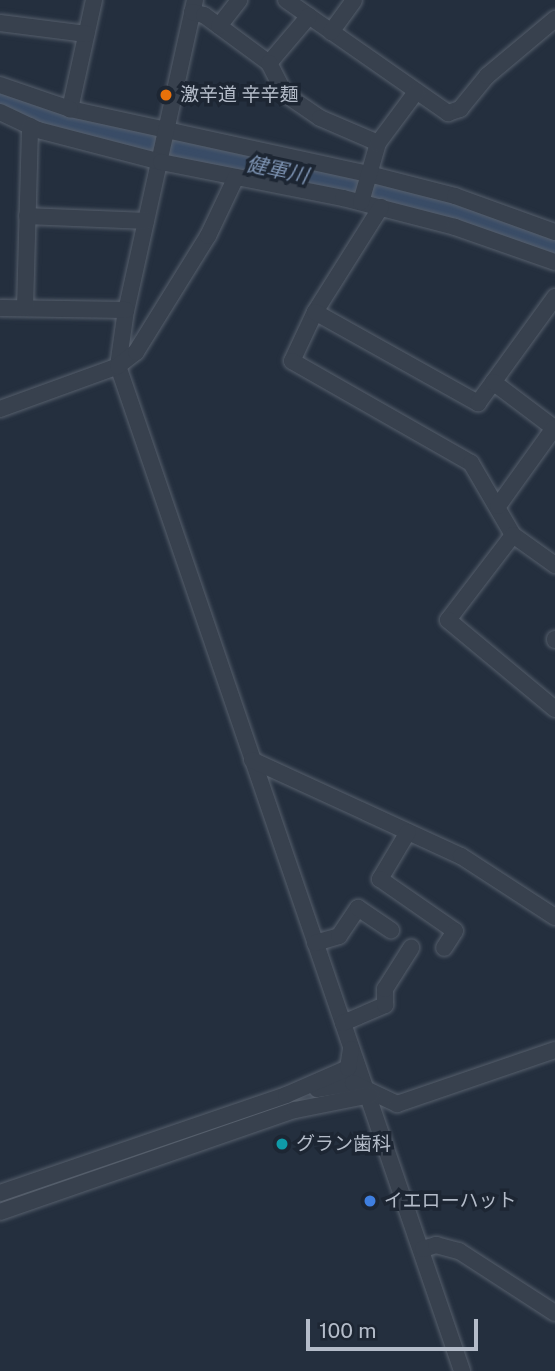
<!DOCTYPE html>
<html>
<head>
<meta charset="utf-8">
<style>
  body { margin:0 }
  #map { position:relative; width:555px; height:1371px; overflow:hidden; background:#242f3e; font-family:"Public Sans","Noto Sans JP",sans-serif }
  div>[style] { position:absolute }
  .water>* { inset:0; background:#394c67 }
  .roads { filter:drop-shadow(0 0 2px #565f6c) drop-shadow(0 0 2px #565f6c) }
  .minor>* { height:16px; margin:-8px; padding:0 8px; transform-origin:8px; border-radius:8px; background:#38414e }
  .dots>* { width:19px; height:19px; translate:-50% -50%; box-sizing:border-box; border:4px solid #1d2633; border-radius:50% }
  span { translate:-50% -50%; white-space:nowrap; text-align:center; line-height:1.15; -webkit-text-stroke:7px #1d2633; paint-order:stroke }
  .poi-label { font-size:19px; color:#b4bcc9 }
  .left { translate:0 -50%; text-align:left }
  .water-label { font-size:21px; color:#7c92b1; font-style:italic }
  .scale { position:absolute; left:306px; top:1319px; width:172px; height:32px; box-sizing:border-box; border:4px solid #b4bcc9; border-top:0; padding-left:9px; font-size:21px; line-height:24px; white-space:nowrap; color:#b4bcc9; -webkit-text-stroke:5px #1d2633; paint-order:stroke }
</style>
</head>
<body>
<div id="map">
  <div class="water">
    <div style="clip-path:polygon(0 88px,354px 173px,555px 234px,555px 258px,41px 126px,0 109px)"></div>
  </div>
  <div class="roads">
    <div class="minor">
      <div style="left:94px;top:0;width:112px;rotate:102.4deg"></div>
      <div style="left:70px;top:109px;width:306px;rotate:12.3deg"></div>
      <div style="left:369px;top:174px;width:89px;rotate:14.3deg"></div>
      <div style="left:455px;top:196px;width:106px;rotate:19.8deg"></div>
      <div style="left:195px;top:0;width:318px;rotate:102.5deg"></div>
      <div style="left:126px;top:310px;width:57px;rotate:98.1deg"></div>
      <div style="left:118px;top:366px;width:1062px;rotate:71.1deg"></div>
      <div style="left:286px;top:0;width:198px;rotate:34.9deg"></div>
      <div style="left:448px;top:113px;width:13px;rotate:-18deg"></div>
      <div style="left:460px;top:109px;width:43px;rotate:-50.7deg"></div>
      <div style="left:487px;top:76px;width:89px;rotate:-40deg"></div>
      <div style="left:192px;top:12px;width:12px;rotate:14deg"></div>
      <div style="left:204px;top:15px;width:81px;rotate:36.4deg"></div>
      <div style="left:309px;top:16px;width:62px;rotate:130.4deg"></div>
      <div style="left:269px;top:63px;width:35px;rotate:63deg"></div>
      <div style="left:285px;top:94px;width:42px;rotate:34.4deg"></div>
      <div style="left:320px;top:118px;width:63px;rotate:23.3deg"></div>
      <div style="left:0;top:23px;width:87px;rotate:7.3deg"></div>
      <div style="left:219px;top:26px;width:33px;rotate:-52deg"></div>
      <div style="left:331px;top:32px;width:39px;rotate:-54deg"></div>
      <div style="left:0;top:85px;width:74px;rotate:18.9deg"></div>
      <div style="left:0;top:112px;width:42px;rotate:25.3deg"></div>
      <div style="left:38px;top:130px;width:127px;rotate:14.6deg"></div>
      <div style="left:161px;top:162px;width:186px;rotate:11.2deg"></div>
      <div style="left:343px;top:198px;width:116px;rotate:14.5deg"></div>
      <div style="left:455px;top:227px;width:106px;rotate:19.3deg"></div>
      <div style="left:361px;top:202px;width:61px;rotate:-73.9deg"></div>
      <div style="left:378px;top:143px;width:64px;rotate:-53.3deg"></div>
      <div style="left:381px;top:207px;width:124px;rotate:122.2deg"></div>
      <div style="left:315px;top:312px;width:54px;rotate:115.1deg"></div>
      <div style="left:292px;top:361px;width:206px;rotate:29.7deg"></div>
      <div style="left:471px;top:463px;width:83px;rotate:59.7deg"></div>
      <div style="left:513px;top:535px;width:52px;rotate:35.5deg"></div>
      <div style="left:27px;top:216px;width:119px;rotate:2.4deg"></div>
      <div style="left:0;top:308px;width:126px;rotate:0.9deg"></div>
      <div style="left:25px;top:308px;width:182px;rotate:-88.4deg"></div>
      <div style="left:315px;top:312px;width:187px;rotate:29.2deg"></div>
      <div style="left:478px;top:403px;width:131px;rotate:-54deg"></div>
      <div style="left:493px;top:382px;width:76px;rotate:37deg"></div>
      <div style="left:554px;top:428px;width:96px;rotate:125.7deg"></div>
      <div style="left:0;top:409px;width:126px;rotate:-20deg"></div>
      <div style="left:118px;top:366px;width:23px;rotate:-38deg"></div>
      <div style="left:136px;top:352px;width:137px;rotate:-58.2deg"></div>
      <div style="left:208px;top:236px;width:65px;rotate:-64.6deg"></div>
      <div style="left:513px;top:535px;width:107px;rotate:127.4deg"></div>
      <div style="left:448px;top:620px;width:139px;rotate:39.8deg"></div>
      <div style="left:555px;top:639px;width:1px;rotate:90deg"></div>
      <div style="left:252px;top:760px;width:230px;rotate:24.7deg"></div>
      <div style="left:461px;top:856px;width:112px;rotate:33deg"></div>
      <div style="left:408px;top:832px;width:55px;rotate:120.8deg"></div>
      <div style="left:380px;top:879px;width:91px;rotate:34.7deg"></div>
      <div style="left:455px;top:931px;width:20px;rotate:123deg"></div>
      <div style="left:315px;top:943px;width:25px;rotate:-16deg"></div>
      <div style="left:339px;top:936px;width:34px;rotate:-56deg"></div>
      <div style="left:358px;top:908px;width:40px;rotate:34deg"></div>
      <div style="left:343px;top:1023px;width:46px;rotate:-23.2deg"></div>
      <div style="left:385px;top:1005px;width:16px;rotate:-90deg"></div>
      <div style="left:385px;top:989px;width:49px;rotate:-57.6deg"></div>
      <div style="left:317px;top:1089px;width:36px;rotate:-9deg"></div>
      <div style="left:353px;top:1083px;width:49px;rotate:25.5deg"></div>
      <div style="left:397px;top:1104px;width:167px;rotate:-18.9deg"></div>
      <div style="left:0;top:1193px;width:302px;rotate:-18.9deg"></div>
      <div style="left:286px;top:1095px;width:68px;rotate:-23.5deg"></div>
      <div style="left:348px;top:1068px;width:19px;rotate:-81deg"></div>
      <div style="left:0;top:1212px;width:312px;rotate:-19.1deg"></div>
      <div style="left:295px;top:1110px;width:77px;rotate:-11.2deg"></div>
      <div style="left:423px;top:1249px;width:14px;rotate:-17deg"></div>
      <div style="left:436px;top:1245px;width:24px;rotate:15deg"></div>
      <div style="left:459px;top:1251px;width:114px;rotate:32.9deg"></div>
    </div>
  </div>
  <div class="dots">
    <div style="left:166px;top:95px;background:#e8710a"></div>
    <div style="left:282px;top:1144px;background:#0f9aa8"></div>
    <div style="left:370px;top:1201px;background:#3f7fe0"></div>
  </div>
  <div class="poi-label">
    <span class="left" style="left:180px;top:95px">激辛道 辛辛麺</span>
    <span class="left" style="left:296px;top:1144px">グラン歯科</span>
    <span class="left" style="left:384px;top:1201px">イエローハット</span>
  </div>
  <div class="water-label">
    <span style="left:277px;top:170px;rotate:12deg">健軍川</span>
  </div>
  <div class="scale">100 m</div>
</div>
</body>
</html>
